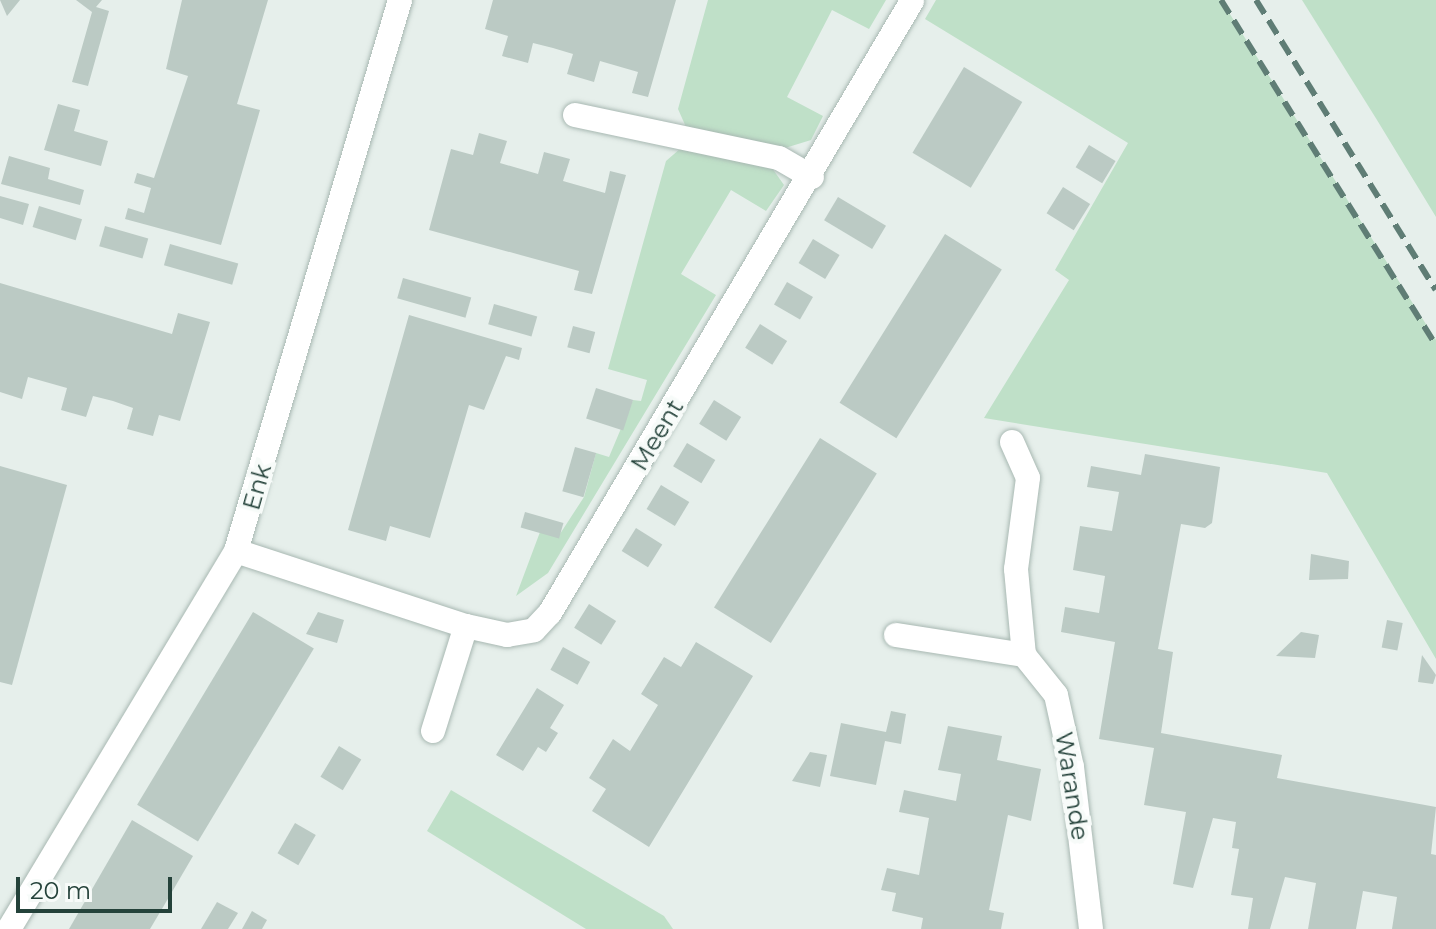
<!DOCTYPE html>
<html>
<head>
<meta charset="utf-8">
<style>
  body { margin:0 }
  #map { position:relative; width:1436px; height:929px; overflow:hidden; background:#e6efeb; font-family:Montserrat,sans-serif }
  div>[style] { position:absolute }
  .green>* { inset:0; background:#bfe0c8 }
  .building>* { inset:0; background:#bbcac4; transform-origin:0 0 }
  .roads { filter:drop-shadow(0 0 2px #a8b8b2) drop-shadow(0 0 2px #a8b8b2) }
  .pedestrian>* { height:24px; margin:-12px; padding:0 12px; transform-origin:12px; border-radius:12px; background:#fff }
  .minor>* { height:24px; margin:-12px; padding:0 12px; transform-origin:12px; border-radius:12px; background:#fff }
  .rail>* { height:6px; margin-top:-3px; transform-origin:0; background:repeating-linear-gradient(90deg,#5f7d75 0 16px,transparent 0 24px) }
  span { translate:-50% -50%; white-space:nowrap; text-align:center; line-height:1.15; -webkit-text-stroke:8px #f7fbf9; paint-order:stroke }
  .street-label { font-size:24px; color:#24423a }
  .scale { position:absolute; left:16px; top:877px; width:156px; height:36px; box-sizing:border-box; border:4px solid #24423a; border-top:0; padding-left:10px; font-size:24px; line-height:28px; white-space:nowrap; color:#24423a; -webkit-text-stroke:6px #f7fbf9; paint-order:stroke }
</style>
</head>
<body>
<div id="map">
  <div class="green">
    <div style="clip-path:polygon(708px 0,886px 0,869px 29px,832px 10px,787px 97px,823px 116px,811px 140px,785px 148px,686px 127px,678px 109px)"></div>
    <div style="clip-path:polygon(936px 0,1221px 0,1436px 340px,1436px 659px,1327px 473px,984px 418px,1069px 280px,1055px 270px,1128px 143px,925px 19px)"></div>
    <div style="clip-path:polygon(1302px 0,1436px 0,1436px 217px,1377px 120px)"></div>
    <div style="clip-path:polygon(681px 148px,772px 168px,784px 185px,766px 211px,731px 190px,681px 274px,716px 295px,548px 573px,516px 596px,540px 532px,558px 537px,584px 497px,596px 453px,609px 457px,633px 400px,641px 401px,647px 380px,608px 369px,666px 161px)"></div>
    <div style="clip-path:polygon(451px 790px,664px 916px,673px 929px,586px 929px,427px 831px)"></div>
  </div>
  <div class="building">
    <div style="clip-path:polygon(0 0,20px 0,7px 16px)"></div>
    <div style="clip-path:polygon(76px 0,102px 0,96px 7px,109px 11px,88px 86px,72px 82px,92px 12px)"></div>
    <div style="clip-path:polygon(182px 0,268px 0,237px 104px,260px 110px,221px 245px,125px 219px,128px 208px,144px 213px,151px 188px,134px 183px,137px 173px,154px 178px,188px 76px,166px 69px)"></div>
    <div style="clip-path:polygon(493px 0,676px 0,648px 97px,632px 93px,638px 72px,600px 61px,594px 82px,567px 74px,573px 54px,553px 48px,533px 43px,528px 63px,502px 56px,508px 36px,485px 29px)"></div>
    <div style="left:964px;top:67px;width:68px;height:100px;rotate:31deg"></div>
    <div style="clip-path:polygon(58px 104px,80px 110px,74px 131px,108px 141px,101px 166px,44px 150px)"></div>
    <div style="clip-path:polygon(479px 133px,507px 141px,500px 163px,538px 174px,544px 152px,570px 159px,563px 181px,605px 193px,610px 171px,626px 175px,592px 294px,574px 290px,579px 271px,429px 230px,451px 149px,473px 155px)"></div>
    <div style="left:1089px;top:145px;width:31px;height:26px;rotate:31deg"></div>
    <div style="clip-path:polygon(9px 156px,50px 168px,48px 179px,84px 190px,80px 205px,1px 184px)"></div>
    <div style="left:1063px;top:187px;width:32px;height:31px;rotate:32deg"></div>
    <div style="clip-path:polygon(0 196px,29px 204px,23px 225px,0 218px)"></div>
    <div style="left:838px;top:197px;width:56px;height:27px;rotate:31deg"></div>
    <div style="left:39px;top:206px;width:45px;height:22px;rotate:17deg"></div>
    <div style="left:105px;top:226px;width:45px;height:21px;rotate:16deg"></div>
    <div style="left:945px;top:234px;width:67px;height:199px;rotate:32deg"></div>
    <div style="left:813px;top:239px;width:31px;height:28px;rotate:31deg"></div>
    <div style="left:170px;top:244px;width:71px;height:22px;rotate:16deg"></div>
    <div style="left:403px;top:278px;width:71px;height:21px;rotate:16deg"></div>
    <div style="left:787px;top:282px;width:30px;height:26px;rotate:30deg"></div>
    <div style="clip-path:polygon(0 283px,172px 334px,178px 313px,210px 322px,180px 421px,159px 415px,153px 436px,127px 429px,133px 408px,113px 401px,93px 396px,86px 417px,61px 410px,67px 388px,28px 377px,22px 399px,0 392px)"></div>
    <div style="left:494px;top:304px;width:45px;height:21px;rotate:16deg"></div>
    <div style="clip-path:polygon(409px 315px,522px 348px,519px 360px,506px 356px,484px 410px,469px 405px,430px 538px,390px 526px,386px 541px,348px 530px)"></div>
    <div style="left:760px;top:324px;width:32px;height:28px;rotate:32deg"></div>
    <div style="left:573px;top:326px;width:23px;height:22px;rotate:15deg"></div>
    <div style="left:596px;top:388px;width:39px;height:32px;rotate:18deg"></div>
    <div style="left:714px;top:400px;width:32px;height:28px;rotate:32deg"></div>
    <div style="left:820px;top:438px;width:67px;height:200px;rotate:32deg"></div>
    <div style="left:687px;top:443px;width:33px;height:27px;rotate:31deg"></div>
    <div style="left:575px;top:447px;width:22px;height:46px;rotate:16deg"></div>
    <div style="clip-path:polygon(1145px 454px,1220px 467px,1212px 523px,1205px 528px,1181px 524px,1158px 649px,1173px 652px,1161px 733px,1282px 755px,1277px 778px,1436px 807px,1431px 854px,1436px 855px,1436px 929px,1392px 929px,1397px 897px,1363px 891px,1356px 929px,1308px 929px,1316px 883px,1285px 877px,1270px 929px,1248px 929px,1253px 898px,1231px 895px,1239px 849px,1232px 848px,1236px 822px,1213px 818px,1193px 888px,1173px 884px,1186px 812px,1144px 805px,1154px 748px,1099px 739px,1115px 642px,1061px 632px,1065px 607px,1099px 613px,1105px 576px,1073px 570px,1080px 526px,1112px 531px,1119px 492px,1087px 487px,1091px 466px,1141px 475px)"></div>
    <div style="clip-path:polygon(0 466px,67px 485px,12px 685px,0 682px)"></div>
    <div style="left:661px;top:485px;width:33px;height:28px;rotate:31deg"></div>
    <div style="left:525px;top:512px;width:40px;height:16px;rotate:16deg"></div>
    <div style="left:636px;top:528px;width:31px;height:27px;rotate:32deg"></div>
    <div style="clip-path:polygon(1311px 554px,1349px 561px,1348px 579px,1309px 580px)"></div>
    <div style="left:589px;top:604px;width:32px;height:28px;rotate:32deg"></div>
    <div style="left:253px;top:612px;width:71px;height:225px;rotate:31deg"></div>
    <div style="clip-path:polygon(318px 612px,344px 620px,337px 643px,306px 634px)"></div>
    <div style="left:1387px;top:620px;width:16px;height:28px;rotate:11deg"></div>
    <div style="clip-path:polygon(1301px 632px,1319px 635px,1315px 658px,1276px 656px)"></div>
    <div style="clip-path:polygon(696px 642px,753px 676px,649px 847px,592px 811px,606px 789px,589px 778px,613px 739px,630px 751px,658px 705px,641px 694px,664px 657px,681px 667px)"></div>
    <div style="left:563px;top:647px;width:31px;height:26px;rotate:29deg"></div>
    <div style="clip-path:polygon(1422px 655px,1436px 675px,1433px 684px,1418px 682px)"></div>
    <div style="clip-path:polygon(537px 688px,564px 705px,550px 728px,558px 733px,546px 752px,538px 747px,523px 771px,496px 755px)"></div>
    <div style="clip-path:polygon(891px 711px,906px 714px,901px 744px,885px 741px,876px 785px,830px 776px,841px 723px,886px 732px)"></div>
    <div style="clip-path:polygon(948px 726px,1002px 736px,997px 760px,1041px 769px,1031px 821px,1008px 815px,989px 910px,1004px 913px,1001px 929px,921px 929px,923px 918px,892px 911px,896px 893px,881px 890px,887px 868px,919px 875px,929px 818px,899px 812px,904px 790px,956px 801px,961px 774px,938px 770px)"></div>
    <div style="left:339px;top:746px;width:26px;height:36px;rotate:31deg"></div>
    <div style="clip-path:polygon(810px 752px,827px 755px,820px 787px,792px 781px)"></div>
    <div style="clip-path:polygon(132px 820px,193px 856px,169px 897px,150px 929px,69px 929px)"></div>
    <div style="left:295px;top:823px;width:24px;height:35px;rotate:30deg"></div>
    <div style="clip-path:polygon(217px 902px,238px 913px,228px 929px,201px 929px)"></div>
    <div style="clip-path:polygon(252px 911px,267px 920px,262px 929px,242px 929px)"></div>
  </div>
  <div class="roads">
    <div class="pedestrian">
      <div style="left:575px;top:115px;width:208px;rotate:11.9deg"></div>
      <div style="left:779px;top:158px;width:38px;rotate:30deg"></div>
    </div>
    <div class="minor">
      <div style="left:1012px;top:442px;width:39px;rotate:66deg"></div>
      <div style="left:1028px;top:478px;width:92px;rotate:97.5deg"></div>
      <div style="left:1016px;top:569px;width:86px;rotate:84.7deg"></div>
      <div style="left:1024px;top:655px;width:51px;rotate:51.3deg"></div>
      <div style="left:1056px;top:695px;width:74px;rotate:77.5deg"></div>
      <div style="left:1072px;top:767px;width:163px;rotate:83.3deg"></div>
      <div style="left:236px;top:551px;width:242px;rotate:18.1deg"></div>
      <div style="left:896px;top:635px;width:130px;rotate:8.9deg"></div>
      <div style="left:433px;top:731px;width:110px;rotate:-72.6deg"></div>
      <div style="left:466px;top:626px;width:42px;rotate:12.4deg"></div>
      <div style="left:507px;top:635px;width:27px;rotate:-10deg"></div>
      <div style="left:534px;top:630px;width:23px;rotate:-47deg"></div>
      <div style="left:550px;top:613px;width:711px;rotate:-59.4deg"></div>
      <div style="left:9px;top:929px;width:441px;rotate:-59deg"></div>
      <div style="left:236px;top:551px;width:575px;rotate:-73.42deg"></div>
    </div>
  </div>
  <div class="rail">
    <div style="left:1221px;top:0;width:407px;rotate:58.1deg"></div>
    <div style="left:1256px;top:0;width:341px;rotate:58.2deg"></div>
  </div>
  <div class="street-label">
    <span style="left:657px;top:435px;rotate:-59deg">Meent</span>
    <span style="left:257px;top:487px;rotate:-74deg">Enk</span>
    <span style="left:1072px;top:786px;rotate:81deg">Warande</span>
  </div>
  <div class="scale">20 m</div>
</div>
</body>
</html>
